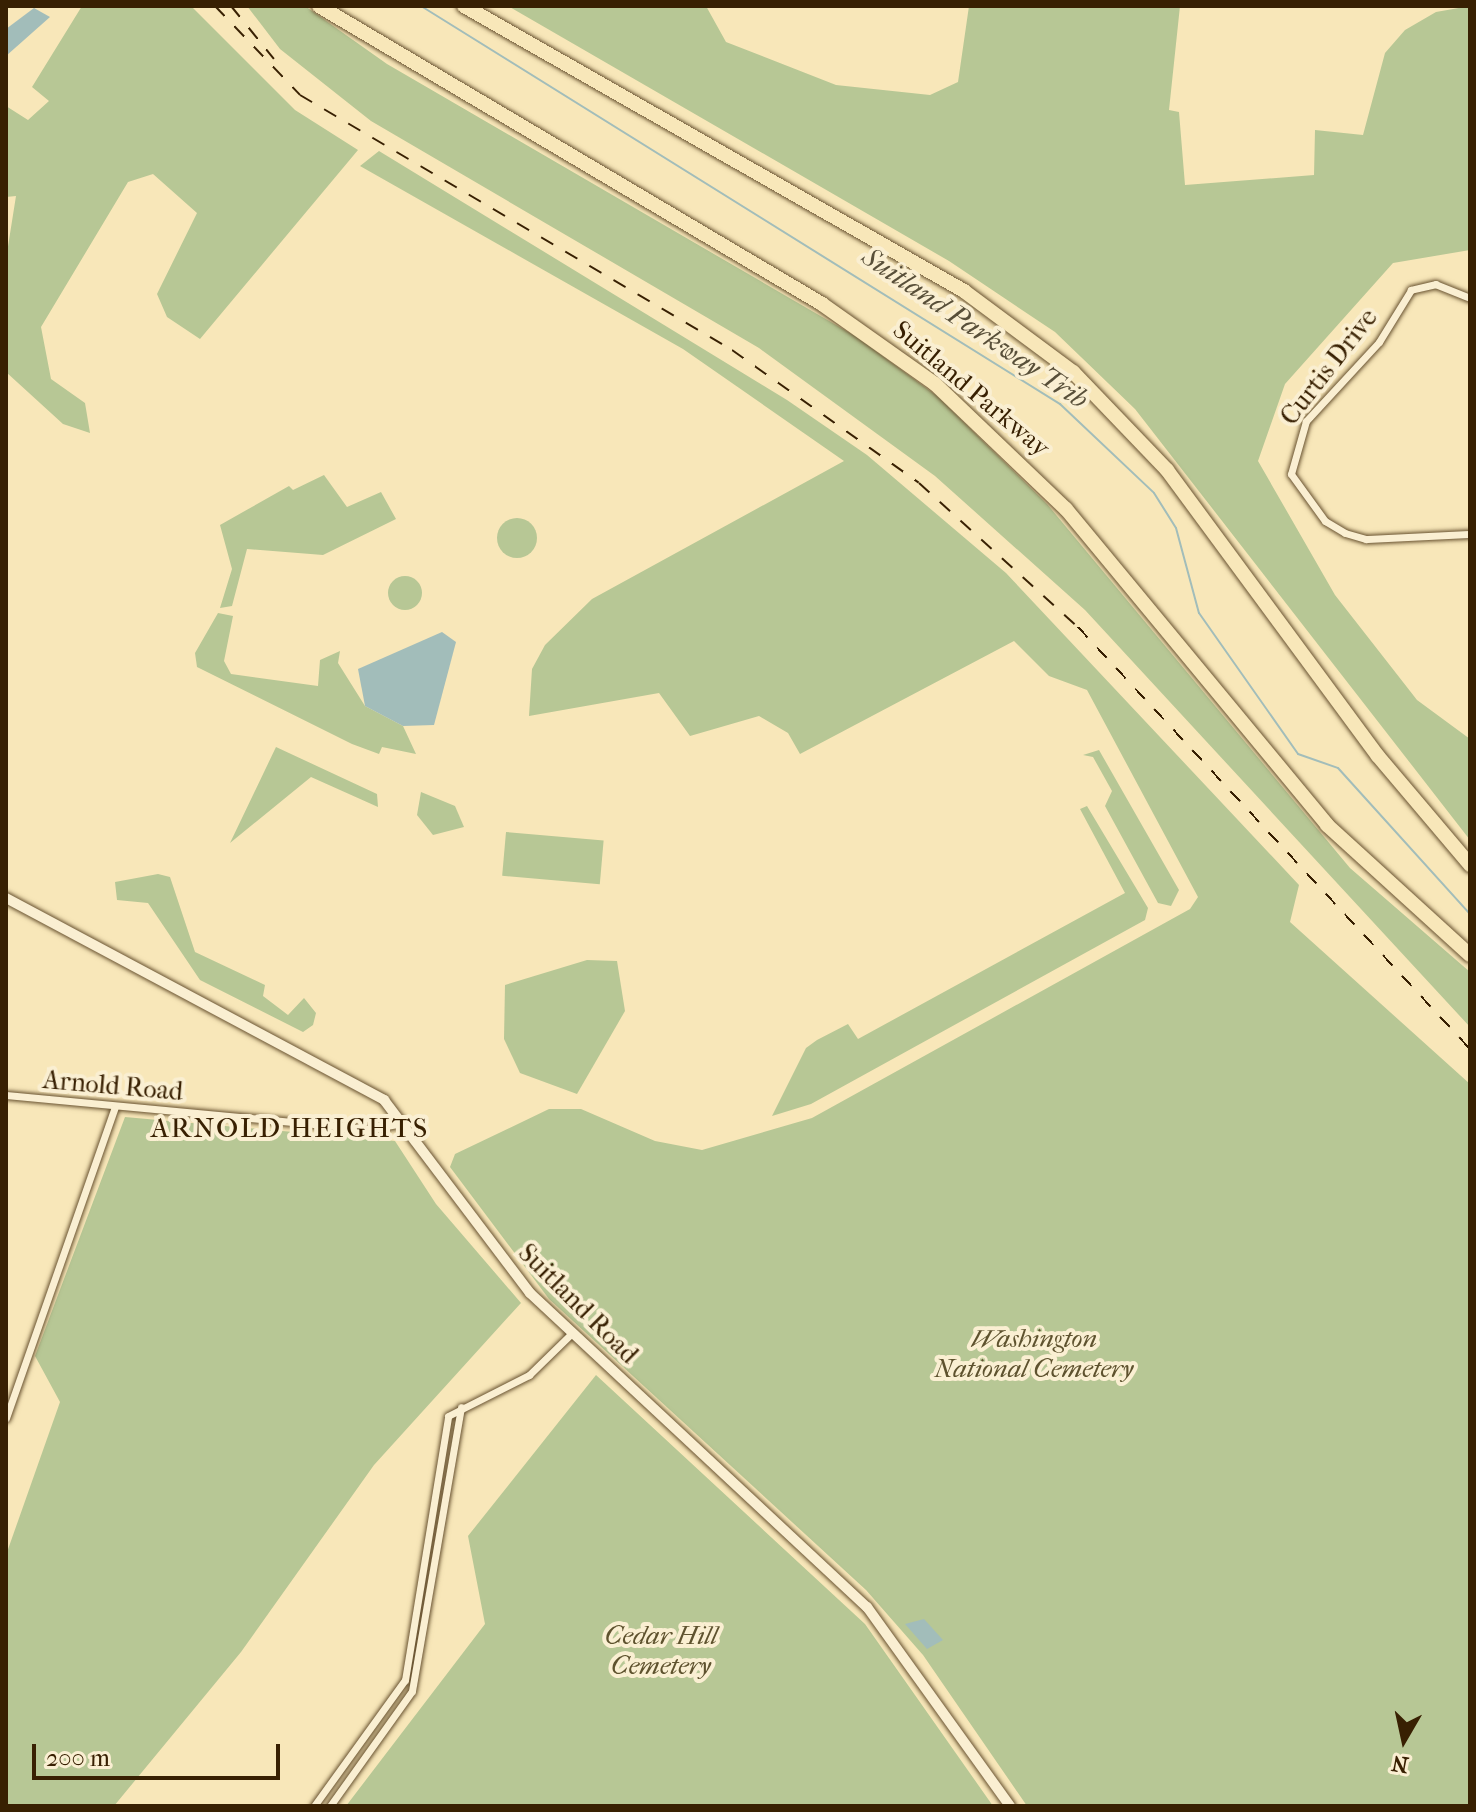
<!DOCTYPE html>
<html>
<head>
<meta charset="utf-8">
<style>
  body { margin:0 }
  #map { position:relative; width:1476px; height:1812px; overflow:hidden; background:#f8e7b9; font-family:"IM FELL French Canon",serif }
  div>[style] { position:absolute }
  .green>* { inset:0; background:#b7c795; transform-origin:0 0 }
  .round { border-radius:50% }
  .water>* { inset:0; background:#a2bdba }
  .stream>* { height:2px; margin:-1px; padding:0 1px; transform-origin:1px; border-radius:1px; background:#a2bdba }
  .roads { filter:drop-shadow(0 0 2px #685230) drop-shadow(0 0 2px #685230) }
  .street>* { height:7px; margin:-3.5px; padding:0 3.5px; transform-origin:3.5px; border-radius:3.5px; background:#faefd2 }
  .secondary>* { height:10px; margin:-5px; padding:0 5px; transform-origin:5px; border-radius:5px; background:#faefd2 }
  .highway>* { height:14px; margin:-7px; padding:0 7px; transform-origin:7px; border-radius:7px; background:#f8e7b9 }
  .rail>* { height:2px; margin-top:-1px; transform-origin:0; background:repeating-linear-gradient(90deg,#382002 0 14px,transparent 0 28px) }
  span { translate:-50% -50%; white-space:nowrap; text-align:center; line-height:1.15; -webkit-text-stroke:8px #faefd2; paint-order:stroke }
  .street-label { font-size:26px; color:#382002 }
  .park-label { font-size:26px; color:#5e522e; font-style:italic }
  .water-label { font-size:28px; color:#584f39; font-style:italic }
  .neighbourhood-label { font-size:28px; color:#382002; letter-spacing:2px }
  .frame { position:absolute; inset:0; border:8px solid #382002; pointer-events:none }
  .north { position:absolute; left:1364px; top:1700px; width:80px; height:80px; -webkit-text-stroke:6px #faefd2; paint-order:stroke; rotate:189deg; font-size:22px; font-weight:700; line-height:32px; text-align:center; color:#382002 }
  .north::after { content:''; display:block; margin:auto; width:28px; height:36px; background:#382002; clip-path:polygon(50% 0,100% 100%,50% 72%,0 100%) }
  .scale { position:absolute; left:32px; top:1744px; width:248px; height:36px; box-sizing:border-box; border:4px solid #382002; border-top:0; padding-left:10px; font-size:24px; line-height:28px; white-space:nowrap; color:#382002; -webkit-text-stroke:6px #faefd2; paint-order:stroke }
</style>
</head>
<body>
<div id="map">
  <div class="green">
    <div style="clip-path:polygon(82px 6px,191px 6px,295px 110px,358px 150px,200px 339px,167px 317px,157px 294px,197px 213px,153px 174px,128px 182px,41px 327px,51px 379px,85px 403px,90px 433px,63px 424px,6px 372px,6px 259px,16px 196px,6px 197px,6px 106px,28px 120px,49px 101px,32px 87px)"></div>
    <div style="clip-path:polygon(247px 6px,305px 6px,387px 64px,855px 336px,937px 396px,1047px 504px,1350px 868px,1470px 972px,1470px 1027px,1085px 610px,935px 476px,759px 348px,371px 121px,280px 49px)"></div>
    <div style="clip-path:polygon(508px 6px,706px 6px,726px 42px,836px 85px,930px 95px,958px 82px,969px 6px,1180px 6px,1169px 110px,1179px 112px,1185px 185px,1314px 175px,1315px 130px,1363px 135px,1385px 53px,1405px 30px,1436px 12px,1470px 6px,1470px 250px,1393px 263px,1285px 384px,1258px 461px,1335px 595px,1417px 700px,1470px 739px,1470px 840px,1135px 409px,1055px 332px,949px 261px)"></div>
    <div style="clip-path:polygon(379px 151px,787px 400px,867px 455px,1006px 573px,1299px 885px,1290px 922px,1470px 1084px,1470px 1806px,1027px 1806px,923px 1655px,866px 1590px,549px 1299px,450px 1167px,455px 1154px,549px 1109px,581px 1109px,655px 1141px,702px 1150px,812px 1118px,1190px 909px,1198px 897px,1087px 690px,1049px 676px,1014px 641px,800px 754px,788px 733px,759px 716px,690px 736px,659px 693px,529px 716px,532px 669px,545px 645px,592px 599px,844px 461px,683px 349px,360px 166px)"></div>
    <div style="clip-path:polygon(324px 475px,347px 507px,381px 492px,396px 519px,323px 555px,247px 549px,232px 606px,220px 608px,232px 569px,220px 525px,289px 486px,293px 490px)"></div>
    <div class="round" style="left:497px;top:518px;width:40px;height:40px"></div>
    <div class="round" style="left:388px;top:576px;width:34px;height:34px"></div>
    <div style="clip-path:polygon(218px 613px,233px 616px,224px 661px,231px 674px,318px 686px,320px 660px,340px 651px,338px 663px,365px 706px,403px 726px,416px 754px,382px 747px,379px 754px,352px 744px,197px 667px,195px 653px)"></div>
    <div style="clip-path:polygon(276px 747px,377px 794px,378px 807px,311px 777px,230px 843px)"></div>
    <div style="clip-path:polygon(1099px 750px,1179px 890px,1171px 906px,1158px 903px,1105px 806px,1112px 791px,1093px 757px,1083px 755px)"></div>
    <div style="clip-path:polygon(421px 792px,455px 806px,464px 827px,433px 835px,417px 815px)"></div>
    <div style="clip-path:polygon(1087px 806px,1148px 908px,1145px 920px,811px 1104px,772px 1116px,806px 1048px,817px 1040px,848px 1024px,858px 1039px,1125px 893px,1080px 809px)"></div>
    <div style="left:506px;top:832px;width:98px;height:44px;rotate:5deg"></div>
    <div style="clip-path:polygon(158px 874px,170px 877px,195px 952px,265px 985px,263px 996px,288px 1015px,304px 998px,316px 1013px,313px 1025px,303px 1032px,200px 980px,148px 903px,117px 900px,115px 882px)"></div>
    <div style="clip-path:polygon(587px 960px,617px 961px,625px 1011px,577px 1094px,520px 1073px,504px 1039px,505px 985px)"></div>
    <div style="clip-path:polygon(125px 1117px,395px 1141px,436px 1204px,521px 1303px,374px 1465px,241px 1652px,114px 1806px,6px 1806px,6px 1555px,60px 1402px,35px 1356px)"></div>
    <div style="clip-path:polygon(596px 1375px,865px 1624px,993px 1806px,346px 1806px,485px 1624px,468px 1536px)"></div>
  </div>
  <div class="water">
    <div style="clip-path:polygon(34px 8px,50px 17px,6px 56px,6px 29px)"></div>
    <div style="clip-path:polygon(442px 632px,456px 642px,434px 725px,403px 726px,365px 706px,358px 669px)"></div>
    <div style="clip-path:polygon(924px 1619px,943px 1640px,927px 1649px,905px 1624px)"></div>
  </div>
  <div class="stream">
    <div style="left:421px;top:6px;width:753px;rotate:31.92deg"></div>
    <div style="left:1060px;top:404px;width:129px;rotate:43.4deg"></div>
    <div style="left:1154px;top:493px;width:41px;rotate:57.8deg"></div>
    <div style="left:1176px;top:528px;width:88px;rotate:74.9deg"></div>
    <div style="left:1199px;top:613px;width:172px;rotate:54.9deg"></div>
    <div style="left:1298px;top:754px;width:42px;rotate:19.3deg"></div>
    <div style="left:1338px;top:768px;width:197px;rotate:47.9deg"></div>
  </div>
  <div class="roads">
    <div class="street">
      <div style="left:1470px;top:298px;width:37px;rotate:-158deg"></div>
      <div style="left:1436px;top:284px;width:26px;rotate:167deg"></div>
      <div style="left:1411px;top:290px;width:61px;rotate:121.6deg"></div>
      <div style="left:1379px;top:342px;width:108px;rotate:132.7deg"></div>
      <div style="left:1306px;top:421px;width:55px;rotate:105.8deg"></div>
      <div style="left:1291px;top:474px;width:58px;rotate:54.1deg"></div>
      <div style="left:1325px;top:521px;width:23px;rotate:31deg"></div>
      <div style="left:1345px;top:533px;width:22px;rotate:16deg"></div>
      <div style="left:1366px;top:539px;width:104px;rotate:-2.8deg"></div>
      <div style="left:6px;top:1095px;width:365px;rotate:5.4deg"></div>
      <div style="left:369px;top:1129px;width:36px;rotate:-10deg"></div>
      <div style="left:6px;top:1418px;width:330px;rotate:-70.7deg"></div>
      <div style="left:314px;top:1806px;width:155px;rotate:-54.2deg"></div>
      <div style="left:405px;top:1680px;width:267px;rotate:-80.7deg"></div>
      <div style="left:448px;top:1416px;width:91px;rotate:-26.8deg"></div>
      <div style="left:529px;top:1375px;width:59px;rotate:-44.3deg"></div>
      <div style="left:330px;top:1806px;width:141px;rotate:-54.5deg"></div>
      <div style="left:412px;top:1691px;width:288px;rotate:-80.2deg"></div>
    </div>
    <div class="secondary">
      <div style="left:6px;top:898px;width:429px;rotate:28.1deg"></div>
      <div style="left:384px;top:1100px;width:242px;rotate:52.9deg"></div>
      <div style="left:530px;top:1293px;width:461px;rotate:43deg"></div>
      <div style="left:867px;top:1607px;width:245px;rotate:54.3deg"></div>
    </div>
    <div class="highway">
      <div style="left:319px;top:6px;width:585px;rotate:30.64deg"></div>
      <div style="left:822px;top:304px;width:138px;rotate:35.3deg"></div>
      <div style="left:935px;top:384px;width:181px;rotate:43.7deg"></div>
      <div style="left:1066px;top:509px;width:410px;rotate:50.4deg"></div>
      <div style="left:1327px;top:825px;width:193px;rotate:42.3deg"></div>
      <div style="left:464px;top:6px;width:576px;rotate:29.68deg"></div>
      <div style="left:964px;top:291px;width:136px;rotate:36.6deg"></div>
      <div style="left:1073px;top:372px;width:136px;rotate:46.2deg"></div>
      <div style="left:1167px;top:470px;width:355px;rotate:53.6deg"></div>
      <div style="left:1378px;top:756px;width:143px;rotate:49.8deg"></div>
    </div>
  </div>
  <div class="rail">
    <div style="left:215px;top:6px;width:123px;rotate:46.3deg"></div>
    <div style="left:300px;top:95px;width:502px;rotate:30.55deg"></div>
    <div style="left:732px;top:350px;width:229px;rotate:35.4deg"></div>
    <div style="left:919px;top:483px;width:215px;rotate:42.2deg"></div>
    <div style="left:1078px;top:627px;width:576px;rotate:47.11deg"></div>
    <div style="left:231px;top:6px;width:68px;rotate:50.9deg"></div>
  </div>
  <div class="street-label">
    <span style="left:1329px;top:367px;rotate:-52deg">Curtis Drive</span>
    <span style="left:971px;top:389px;rotate:40deg">Suitland Parkway</span>
    <span style="left:113px;top:1086px;rotate:5deg">Arnold Road</span>
    <span style="left:578px;top:1304px;rotate:45deg">Suitland Road</span>
  </div>
  <div class="park-label">
    <span style="left:1034px;top:1354px">Washington<br>National Cemetery</span>
    <span style="left:661px;top:1651px">Cedar Hill<br>Cemetery</span>
  </div>
  <div class="water-label">
    <span style="left:975px;top:328px;rotate:34deg">Suitland Parkway Trib</span>
  </div>
  <div class="neighbourhood-label">
    <span style="left:290px;top:1128px">ARNOLD HEIGHTS</span>
  </div>
  <div class="frame"></div>
  <div class="north">N</div>
  <div class="scale">200 m</div>
</div>
</body>
</html>
